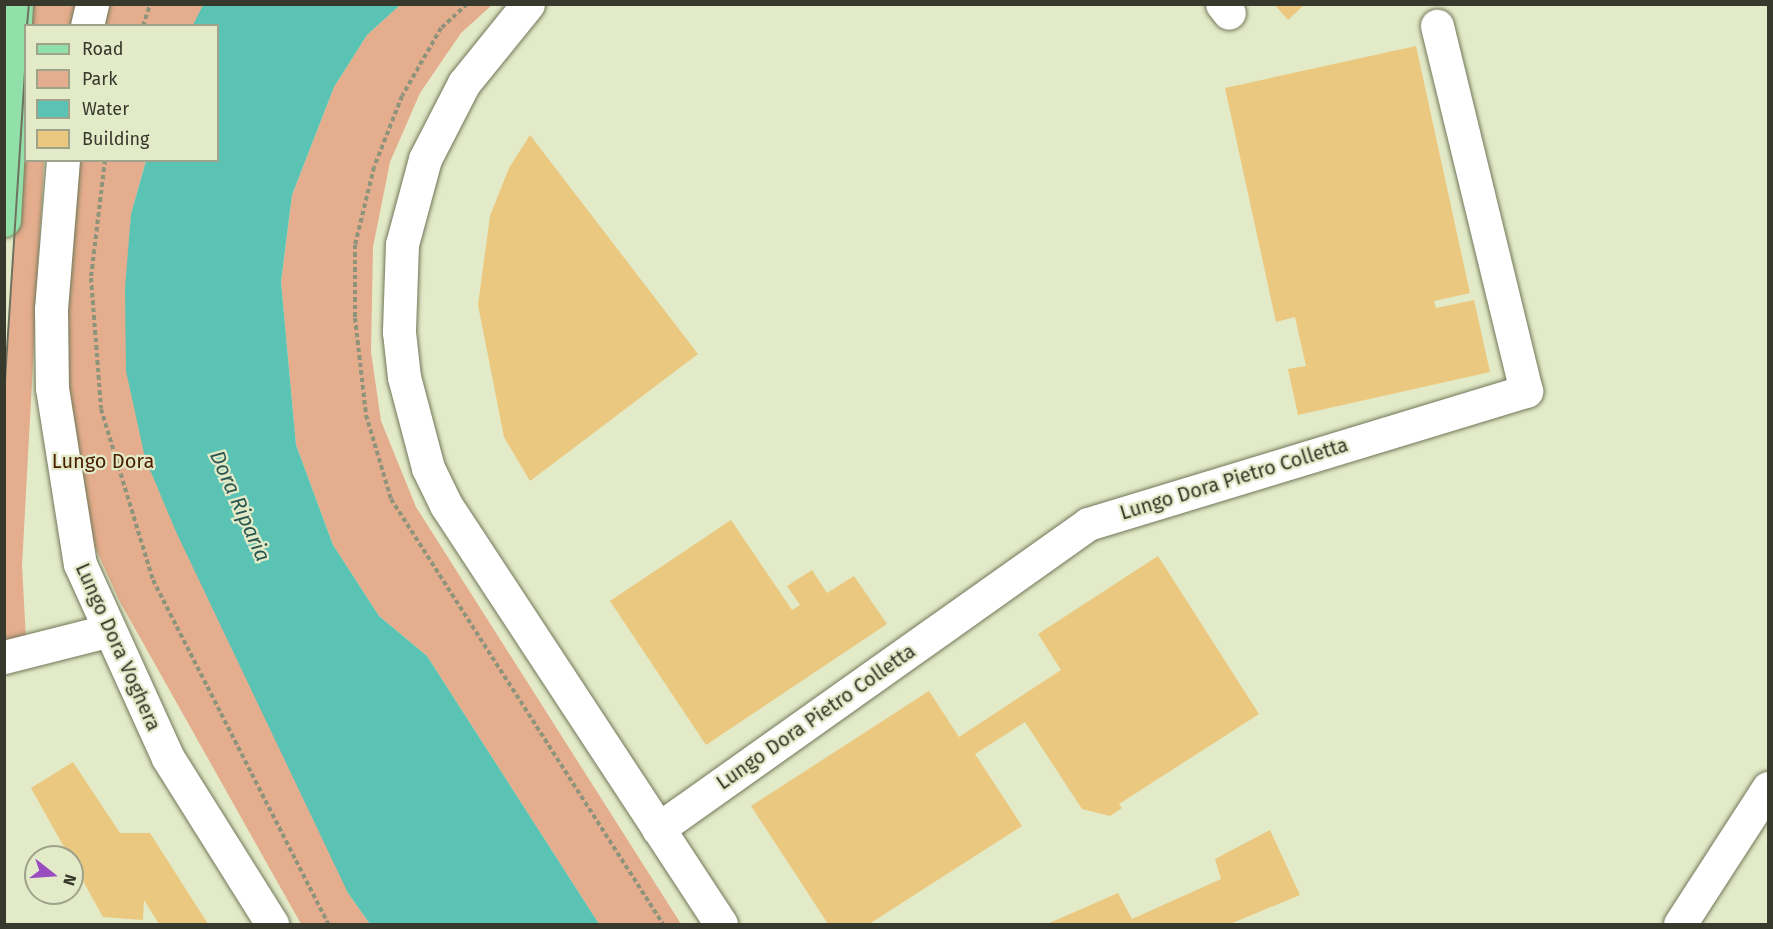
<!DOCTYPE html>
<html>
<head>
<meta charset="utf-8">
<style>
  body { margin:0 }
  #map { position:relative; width:1773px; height:929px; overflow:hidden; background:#e3eac8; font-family:"Fira Sans",sans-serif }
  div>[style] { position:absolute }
  .green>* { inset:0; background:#e4ad8d; transform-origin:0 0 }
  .water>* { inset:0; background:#5bc3b4 }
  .building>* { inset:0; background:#ebc87f }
  .path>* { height:4px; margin-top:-2px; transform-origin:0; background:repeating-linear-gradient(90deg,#8e937b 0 4.5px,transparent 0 7.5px) }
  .roads { filter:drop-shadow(0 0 2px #717859) drop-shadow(0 0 2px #717859) }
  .minor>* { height:33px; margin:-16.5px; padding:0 16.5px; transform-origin:16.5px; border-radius:16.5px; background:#fff }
  .major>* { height:33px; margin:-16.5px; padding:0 16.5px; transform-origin:16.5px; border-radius:16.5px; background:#91e0a9 }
  .tram>* { height:1.5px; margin:-0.75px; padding:0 0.75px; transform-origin:0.75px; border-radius:0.75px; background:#6e715e }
  span { translate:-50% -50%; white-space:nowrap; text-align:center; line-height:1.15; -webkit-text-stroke:4.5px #e3eac8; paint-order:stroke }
  .park-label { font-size:20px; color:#4a1f00 }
  .street-label { font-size:20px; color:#37392c }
  .water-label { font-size:21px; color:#295750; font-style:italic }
  .frame { position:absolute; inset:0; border:6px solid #37392c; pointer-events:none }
  .legend { position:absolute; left:24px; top:24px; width:195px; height:138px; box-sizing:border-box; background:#e3eac8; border:2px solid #9ea38a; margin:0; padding:8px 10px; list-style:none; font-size:18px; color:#37392c }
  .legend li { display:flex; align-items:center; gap:12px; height:30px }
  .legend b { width:30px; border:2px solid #9ea38a }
  .north { position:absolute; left:24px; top:845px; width:60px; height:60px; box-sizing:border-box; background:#e3eac8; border:2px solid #9ea38a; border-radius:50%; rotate:107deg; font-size:16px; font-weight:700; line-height:24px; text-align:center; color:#37392c }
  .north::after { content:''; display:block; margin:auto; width:21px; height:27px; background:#994dbe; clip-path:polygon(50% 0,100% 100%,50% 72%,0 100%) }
</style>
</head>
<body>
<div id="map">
  <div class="green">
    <div style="left:29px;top:5px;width:174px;height:21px"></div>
    <div style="clip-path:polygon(400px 5px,492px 5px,461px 33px,420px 93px,390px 162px,373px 247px,371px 352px,381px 421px,416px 507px,681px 924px,599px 924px,427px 656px,379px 616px,333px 545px,296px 445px,281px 282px,292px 195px,334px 87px,367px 35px)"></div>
    <div style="clip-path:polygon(25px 53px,26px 160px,44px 161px,22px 566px,26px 639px,5px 642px,5px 396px)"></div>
    <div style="clip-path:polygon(64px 161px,146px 161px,131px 214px,348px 893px,370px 924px,301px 924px,120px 602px,63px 477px)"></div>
  </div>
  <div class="water">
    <div style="clip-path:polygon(203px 5px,400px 5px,367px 35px,334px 87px,292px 195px,281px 282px,296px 445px,333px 545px,379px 616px,427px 656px,599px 924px,370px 924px,348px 893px,177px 534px,145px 458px,126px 371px,125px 288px,131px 214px,146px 161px,218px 160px,218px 26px,193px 25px)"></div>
  </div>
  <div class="building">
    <div style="clip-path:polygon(1274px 4px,1305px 4px,1288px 20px)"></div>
    <div style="clip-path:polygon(1416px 46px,1470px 293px,1434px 301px,1436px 308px,1474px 300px,1490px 372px,1298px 415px,1288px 369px,1306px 366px,1295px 317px,1276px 322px,1225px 88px)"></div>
    <div style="clip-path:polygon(530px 135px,698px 354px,530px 481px,504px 437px,478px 305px,490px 216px,509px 168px)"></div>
    <div style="clip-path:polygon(731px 520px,792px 610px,800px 605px,787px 586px,812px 570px,827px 593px,854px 576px,887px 624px,706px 745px,610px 601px)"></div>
    <div style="clip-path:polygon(1158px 556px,1259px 714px,1119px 804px,1122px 808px,1110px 816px,1082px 809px,1025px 722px,975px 754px,1022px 826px,869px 924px,828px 924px,751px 806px,929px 691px,959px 737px,1061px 670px,1038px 634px)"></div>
    <div style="clip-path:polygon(73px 762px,120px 833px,150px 833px,208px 924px,159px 924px,144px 900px,143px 920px,103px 917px,31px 788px)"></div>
    <div style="clip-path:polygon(1270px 830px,1300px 895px,1230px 924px,1047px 924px,1118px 893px,1132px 919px,1221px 879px,1215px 859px)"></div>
  </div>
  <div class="path">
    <div style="left:467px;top:4px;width:35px;rotate:137deg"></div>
    <div style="left:441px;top:28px;width:78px;rotate:119.8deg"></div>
    <div style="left:402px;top:96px;width:76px;rotate:111.5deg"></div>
    <div style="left:374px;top:167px;width:80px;rotate:103.7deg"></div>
    <div style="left:355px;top:245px;width:73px;rotate:90deg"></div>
    <div style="left:355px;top:318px;width:98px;rotate:83.5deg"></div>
    <div style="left:366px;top:415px;width:88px;rotate:73.4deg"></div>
    <div style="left:391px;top:499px;width:505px;rotate:57.38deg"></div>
    <div style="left:143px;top:26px;width:23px;rotate:-72deg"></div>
    <div style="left:105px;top:160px;width:119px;rotate:96.8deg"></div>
    <div style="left:91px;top:278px;width:131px;rotate:85.6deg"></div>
    <div style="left:101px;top:409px;width:179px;rotate:73.1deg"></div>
    <div style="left:153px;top:580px;width:386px;rotate:63deg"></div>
  </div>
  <div class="roads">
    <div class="minor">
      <div style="left:528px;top:4px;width:102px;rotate:129deg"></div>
      <div style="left:464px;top:83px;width:85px;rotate:117.2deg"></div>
      <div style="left:425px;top:159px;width:88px;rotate:105.1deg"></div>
      <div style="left:402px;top:244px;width:88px;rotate:92deg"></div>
      <div style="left:399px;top:332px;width:45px;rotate:83.7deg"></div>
      <div style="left:404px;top:377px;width:94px;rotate:75.2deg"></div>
      <div style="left:428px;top:468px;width:41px;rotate:64.1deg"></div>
      <div style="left:446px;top:505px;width:501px;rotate:56.72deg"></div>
      <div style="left:1222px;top:4px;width:11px;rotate:52deg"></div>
      <div style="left:87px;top:26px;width:23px;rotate:-77deg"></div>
      <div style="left:63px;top:160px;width:149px;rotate:94.6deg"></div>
      <div style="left:51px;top:309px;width:79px;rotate:89.3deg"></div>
      <div style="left:52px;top:388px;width:178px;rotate:81deg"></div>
      <div style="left:80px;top:564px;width:213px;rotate:65.6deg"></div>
      <div style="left:168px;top:758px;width:196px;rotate:57.9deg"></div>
      <div style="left:4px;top:657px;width:106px;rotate:-14.2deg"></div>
      <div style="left:658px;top:829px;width:527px;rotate:-35.35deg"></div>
      <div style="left:1088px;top:524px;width:458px;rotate:-16.9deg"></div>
      <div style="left:1526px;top:391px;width:376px;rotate:-103.7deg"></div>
      <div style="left:1680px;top:924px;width:162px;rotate:-57.1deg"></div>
    </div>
    <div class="major">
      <div style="left:4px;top:220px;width:216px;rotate:-86.8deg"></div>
    </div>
  </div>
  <div class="tram">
    <div style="left:27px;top:26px;width:22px;rotate:-85deg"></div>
    <div style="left:4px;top:396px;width:344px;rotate:-86.3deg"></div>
  </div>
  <div class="park-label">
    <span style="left:103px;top:461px">Lungo Dora</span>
  </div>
  <div class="street-label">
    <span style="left:1234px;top:479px;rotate:-17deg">Lungo Dora Pietro Colletta</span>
    <span style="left:118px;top:647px;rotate:66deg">Lungo Dora Voghera</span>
    <span style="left:816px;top:717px;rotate:-35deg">Lungo Dora Pietro Colletta</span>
  </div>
  <div class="water-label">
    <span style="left:240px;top:506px;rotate:66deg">Dora Riparia</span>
  </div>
  <div class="frame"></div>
  <ul class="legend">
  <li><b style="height:8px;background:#91e0a9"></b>Road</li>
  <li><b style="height:16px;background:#e4ad8d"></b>Park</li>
  <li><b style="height:16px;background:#5bc3b4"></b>Water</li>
  <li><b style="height:16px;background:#ebc87f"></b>Building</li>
  </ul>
  <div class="north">N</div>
</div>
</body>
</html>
